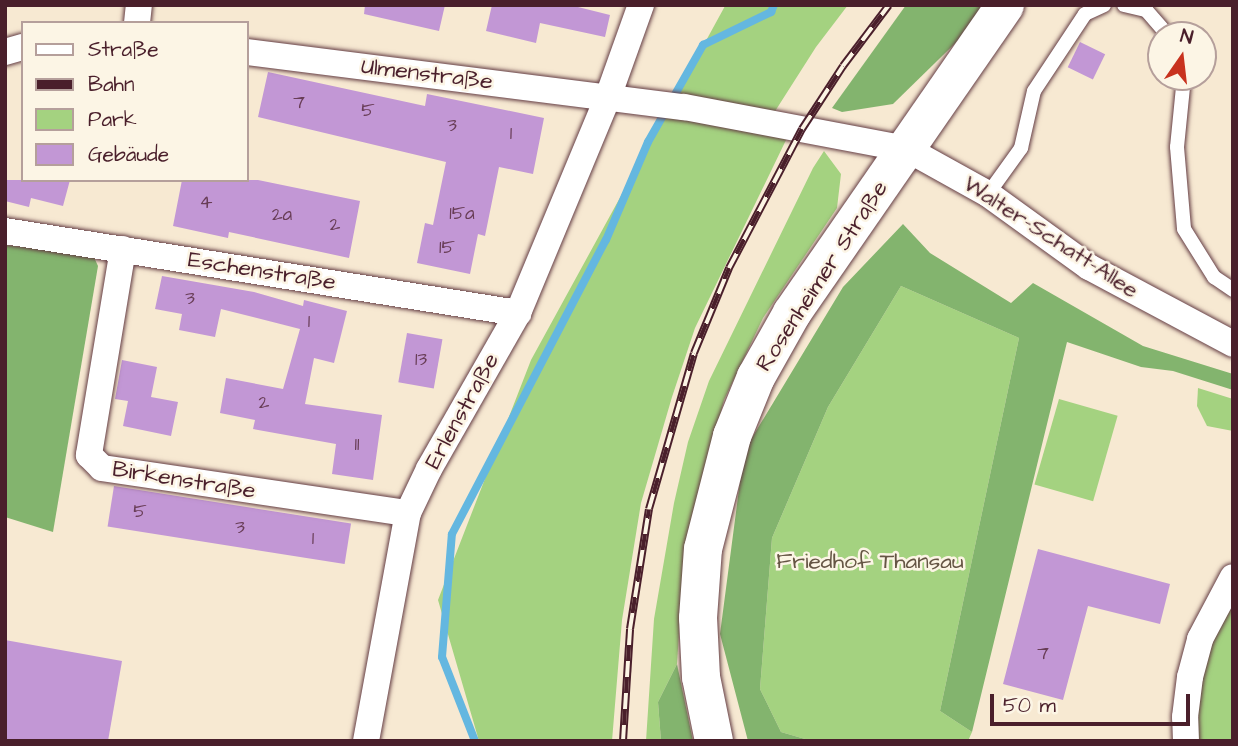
<!DOCTYPE html>
<html>
<head>
<meta charset="utf-8">
<style>
  body { margin:0 }
  #map { position:relative; width:1238px; height:746px; overflow:hidden; background:#f7e9d2; font-family:"Architects Daughter",sans-serif }
  div>[style] { position:absolute }
  .green>* { inset:0; background:#a4d280; transform-origin:0 0 }
  .forest>* { inset:0; background:#83b46e }
  .stream>* { height:8px; margin:-4px; padding:0 4px; transform-origin:4px; border-radius:4px; background:#64b7e0 }
  .building>* { inset:0; background:#c297d5; transform-origin:0 0 }
  .roads { filter:drop-shadow(0 0 2px #643d44) drop-shadow(0 0 2px #643d44) }
  .service>* { height:14px; margin:-7px; padding:0 7px; transform-origin:7px; border-radius:7px; background:#fff }
  .minor>* { height:26px; margin:-13px; padding:0 13px; transform-origin:13px; border-radius:13px; background:#fff }
  .secondary>* { height:38px; margin:-19px; padding:0 19px; transform-origin:19px; border-radius:19px; background:#fff }
  .rail>* { height:8px; margin-top:-4px; transform-origin:0; background:repeating-linear-gradient(90deg,#fcf5e5 0 16px,#4a1f2b 0 32px); box-sizing:border-box; border-block:2px solid #4a1f2b }
  span { translate:-50% -50%; white-space:nowrap; text-align:center; line-height:1.15; -webkit-text-stroke:5px #fcf5e5; paint-order:stroke }
  .number-label { font-size:19px; color:#683d56 }
  .number-label span { -webkit-text-stroke-width:0 }
  .street-label { font-size:23px; color:#4a1f2b }
  .park-label { font-size:23px; color:#655544 }
  .frame { position:absolute; inset:0; border:7px solid #4a1f2b; pointer-events:none }
  .legend { position:absolute; left:21px; top:21px; width:228px; height:161px; box-sizing:border-box; background:#fcf5e5; border:2px solid #b59f9b; margin:0; padding:9px 12px; list-style:none; font-size:21px; color:#4a1f2b }
  .legend li { display:flex; align-items:center; gap:14px; height:35px }
  .legend b { width:35px; border:2px solid #b59f9b }
  .north { position:absolute; left:1147px; top:21px; width:70px; height:70px; box-sizing:border-box; background:#fcf5e5; border:2px solid #b59f9b; border-radius:50%; rotate:14deg; font-size:19px; font-weight:700; line-height:28px; text-align:center; color:#4a1f2b }
  .north::after { content:''; display:block; margin:auto; width:24px; height:32px; background:#c8321e; clip-path:polygon(50% 0,100% 100%,50% 72%,0 100%) }
  .scale { position:absolute; left:990px; top:694px; width:200px; height:32px; box-sizing:border-box; border:4px solid #4a1f2b; border-top:0; padding-left:9px; font-size:21px; line-height:24px; white-space:nowrap; color:#4a1f2b; -webkit-text-stroke:5px #fcf5e5; paint-order:stroke }
</style>
</head>
<body>
<div id="map">
  <div class="green">
    <div style="clip-path:polygon(848px 5px,816px 47px,765px 127px,787px 138px,695px 328px,672px 397px,641px 503px,622px 620px,612px 741px,479px 741px,438px 600px,531px 360px,725px 6px)"></div>
    <div style="clip-path:polygon(824px 151px,841px 174px,837px 208px,763px 318px,724px 400px,684px 557px,677px 664px,658px 702px,661px 741px,646px 741px,654px 619px,674px 503px,688px 442px,709px 381px,813px 168px)"></div>
    <div style="clip-path:polygon(901px 286px,1019px 338px,940px 711px,972px 732px,968px 741px,812px 741px,781px 732px,760px 689px,772px 538px,828px 407px)"></div>
    <div style="clip-path:polygon(1198px 388px,1233px 399px,1233px 431px,1207px 426px,1197px 406px)"></div>
    <div style="left:1059px;top:399px;width:61px;height:89px;rotate:16deg"></div>
    <div style="clip-path:polygon(1233px 597px,1233px 741px,1197px 741px,1197px 695px,1208px 653px)"></div>
  </div>
  <div class="forest">
    <div style="clip-path:polygon(906px 5px,989px 5px,979px 20px,893px 104px,842px 112px,832px 108px)"></div>
    <div style="clip-path:polygon(903px 224px,930px 253px,1011px 303px,1033px 283px,1143px 346px,1233px 374px,1233px 390px,1173px 371px,1141px 367px,1067px 342px,972px 732px,940px 711px,1019px 338px,901px 286px,828px 407px,772px 538px,760px 689px,781px 732px,812px 741px,748px 741px,720px 634px,744px 451px,843px 287px)"></div>
    <div style="clip-path:polygon(5px 245px,93px 255px,98px 266px,53px 532px,5px 517px)"></div>
    <div style="clip-path:polygon(677px 664px,693px 741px,661px 741px,658px 702px)"></div>
  </div>
  <div class="stream">
    <div style="left:475px;top:741px;width:90px;rotate:-111.4deg"></div>
    <div style="left:442px;top:657px;width:123px;rotate:-85.4deg"></div>
    <div style="left:452px;top:534px;width:332px;rotate:-62.4deg"></div>
    <div style="left:606px;top:240px;width:107px;rotate:-66.8deg"></div>
    <div style="left:648px;top:142px;width:112px;rotate:-60.4deg"></div>
    <div style="left:703px;top:45px;width:76px;rotate:-25.9deg"></div>
    <div style="left:771px;top:12px;width:8px;rotate:-67deg"></div>
  </div>
  <div class="building">
    <div style="clip-path:polygon(365px 5px,445px 5px,439px 31px,364px 14px)"></div>
    <div style="clip-path:polygon(492px 5px,570px 5px,610px 15px,605px 37px,540px 23px,536px 43px,486px 31px)"></div>
    <div style="left:1080px;top:42px;width:28px;height:28px;rotate:26deg"></div>
    <div style="clip-path:polygon(268px 72px,425px 106px,427px 94px,544px 118px,533px 174px,499px 167px,485px 236px,478px 234px,470px 274px,417px 263px,425px 223px,433px 225px,446px 162px,258px 117px)"></div>
    <div style="clip-path:polygon(5px 180px,70px 180px,63px 206px,31px 198px,29px 207px,5px 201px)"></div>
    <div style="clip-path:polygon(182px 180px,258px 180px,360px 201px,349px 258px,229px 232px,228px 238px,173px 226px)"></div>
    <div style="clip-path:polygon(162px 276px,254px 292px,303px 306px,304px 300px,347px 311px,334px 363px,314px 358px,305px 404px,382px 415px,373px 480px,332px 474px,336px 444px,253px 429px,255px 420px,220px 413px,226px 378px,283px 389px,300px 329px,221px 309px,215px 337px,179px 330px,182px 314px,155px 309px)"></div>
    <div style="left:407px;top:333px;width:36px;height:50px;rotate:10deg"></div>
    <div style="clip-path:polygon(122px 360px,157px 367px,151px 397px,178px 402px,171px 436px,123px 426px,128px 401px,115px 399px)"></div>
    <div style="left:114px;top:486px;width:240px;height:41px;rotate:9deg"></div>
    <div style="clip-path:polygon(1038px 549px,1170px 584px,1160px 624px,1088px 606px,1063px 700px,1003px 684px)"></div>
    <div style="clip-path:polygon(5px 640px,122px 661px,108px 741px,5px 741px)"></div>
  </div>
  <div class="roads">
    <div class="service">
      <div style="left:1124px;top:5px;width:23px;rotate:13deg"></div>
      <div style="left:1146px;top:10px;width:33px;rotate:49deg"></div>
      <div style="left:1184px;top:77px;width:70px;rotate:95.7deg"></div>
      <div style="left:1177px;top:147px;width:82px;rotate:85.1deg"></div>
      <div style="left:1184px;top:229px;width:57px;rotate:58deg"></div>
      <div style="left:1214px;top:277px;width:23px;rotate:34deg"></div>
      <div style="left:988px;top:194px;width:57px;rotate:-54.3deg"></div>
      <div style="left:1021px;top:148px;width:58px;rotate:-77.2deg"></div>
      <div style="left:1034px;top:91px;width:92px;rotate:-56.5deg"></div>
      <div style="left:1085px;top:14px;width:21px;rotate:-25deg"></div>
    </div>
    <div class="minor">
      <div style="left:137px;top:23px;width:18px;rotate:-84deg"></div>
      <div style="left:5px;top:52px;width:19px;rotate:-16deg"></div>
      <div style="left:247px;top:52px;width:440px;rotate:7.2deg"></div>
      <div style="left:684px;top:107px;width:227px;rotate:10.7deg"></div>
      <div style="left:907px;top:149px;width:93px;rotate:29.1deg"></div>
      <div style="left:988px;top:194px;width:125px;rotate:35.9deg"></div>
      <div style="left:1089px;top:267px;width:163px;rotate:28.1deg"></div>
      <div style="left:5px;top:231px;width:520px;rotate:9.08deg"></div>
      <div style="left:123px;top:249px;width:209px;rotate:99.4deg"></div>
      <div style="left:89px;top:455px;width:18px;rotate:45deg"></div>
      <div style="left:102px;top:468px;width:309px;rotate:8.4deg"></div>
      <div style="left:366px;top:741px;width:232px;rotate:-79.6deg"></div>
      <div style="left:408px;top:513px;width:49px;rotate:-64.5deg"></div>
      <div style="left:429px;top:469px;width:180px;rotate:-60.3deg"></div>
      <div style="left:518px;top:313px;width:234px;rotate:-67.4deg"></div>
      <div style="left:608px;top:97px;width:98px;rotate:-70.3deg"></div>
      <div style="left:1186px;top:741px;width:24px;rotate:-92deg"></div>
      <div style="left:1185px;top:717px;width:40px;rotate:-82.9deg"></div>
      <div style="left:1190px;top:677px;width:39px;rotate:-75deg"></div>
      <div style="left:1200px;top:639px;width:70px;rotate:-62deg"></div>
    </div>
    <div class="secondary">
      <div style="left:714px;top:741px;width:65px;rotate:-101.5deg"></div>
      <div style="left:701px;top:677px;width:59px;rotate:-92.9deg"></div>
      <div style="left:698px;top:618px;width:69px;rotate:-85.9deg"></div>
      <div style="left:703px;top:549px;width:117px;rotate:-75.6deg"></div>
      <div style="left:732px;top:436px;width:64px;rotate:-67.9deg"></div>
      <div style="left:756px;top:377px;width:73px;rotate:-60.6deg"></div>
      <div style="left:792px;top:313px;width:374px;rotate:-55.3deg"></div>
    </div>
  </div>
  <div class="rail">
    <div style="left:623px;top:741px;width:112px;rotate:-86.4deg"></div>
    <div style="left:630px;top:629px;width:121px;rotate:-81deg"></div>
    <div style="left:649px;top:509px;width:162px;rotate:-73.9deg"></div>
    <div style="left:694px;top:353px;width:92px;rotate:-67.6deg"></div>
    <div style="left:729px;top:268px;width:157px;rotate:-62.3deg"></div>
    <div style="left:802px;top:129px;width:75px;rotate:-56.9deg"></div>
    <div style="left:843px;top:66px;width:76px;rotate:-53deg"></div>
  </div>
  <div class="number-label">
    <span style="left:299px;top:103px">7</span>
    <span style="left:368px;top:111px">5</span>
    <span style="left:452px;top:126px">3</span>
    <span style="left:511px;top:134px">1</span>
    <span style="left:206px;top:203px">4</span>
    <span style="left:462px;top:214px">15a</span>
    <span style="left:282px;top:215px">2a</span>
    <span style="left:335px;top:225px">2</span>
    <span style="left:447px;top:248px">15</span>
    <span style="left:190px;top:299px">3</span>
    <span style="left:309px;top:322px">1</span>
    <span style="left:421px;top:360px">13</span>
    <span style="left:264px;top:403px">2</span>
    <span style="left:357px;top:445px">11</span>
    <span style="left:140px;top:512px">5</span>
    <span style="left:240px;top:528px">3</span>
    <span style="left:313px;top:539px">1</span>
    <span style="left:1043px;top:654px">7</span>
  </div>
  <div class="street-label">
    <span style="left:427px;top:74px;rotate:7deg">Ulmenstraße</span>
    <span style="left:1051px;top:237px;rotate:33deg">Walter-Schatt-Allee</span>
    <span style="left:262px;top:271px;rotate:9deg">Eschenstraße</span>
    <span style="left:822px;top:276px;rotate:-57deg">Rosenheimer Straße</span>
    <span style="left:462px;top:411px;rotate:-61deg">Erlenstraße</span>
    <span style="left:184px;top:480px;rotate:9deg">Birkenstraße</span>
  </div>
  <div class="park-label">
    <span style="left:870px;top:561px">Friedhof Thansau</span>
  </div>
  <div class="frame"></div>
  <ul class="legend">
  <li><b style="height:9px;background:#fff"></b>Straße</li>
  <li><b style="height:9px;background:#4a1f2b"></b>Bahn</li>
  <li><b style="height:19px;background:#a4d280"></b>Park</li>
  <li><b style="height:19px;background:#c297d5"></b>Gebäude</li>
  </ul>
  <div class="north">N</div>
  <div class="scale">50 m</div>
</div>
</body>
</html>
